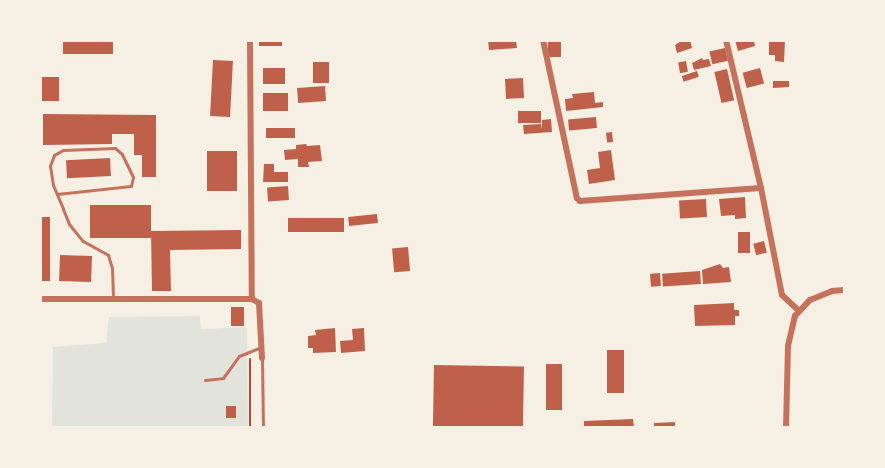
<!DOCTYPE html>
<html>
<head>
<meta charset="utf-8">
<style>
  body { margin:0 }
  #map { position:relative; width:885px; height:468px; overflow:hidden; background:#f6efe4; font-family:Helvetica,sans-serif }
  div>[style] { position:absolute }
  .green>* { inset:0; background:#e2e4dc }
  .building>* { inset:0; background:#bf614a; transform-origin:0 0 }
  .path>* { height:2px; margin:-1px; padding:0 1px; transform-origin:1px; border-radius:1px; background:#b5482f }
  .service>* { height:3px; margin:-1.5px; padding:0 1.5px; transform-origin:1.5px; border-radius:1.5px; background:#c5725c }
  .minor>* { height:6px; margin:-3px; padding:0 3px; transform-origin:3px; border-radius:3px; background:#c5725c }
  span { translate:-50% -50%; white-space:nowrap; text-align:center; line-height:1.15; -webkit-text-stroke:4.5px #f6efe4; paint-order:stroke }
  .frame { position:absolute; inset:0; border:42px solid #f6efe4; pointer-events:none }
</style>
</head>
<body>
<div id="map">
  <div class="green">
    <div style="clip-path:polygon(200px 316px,201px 329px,247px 327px,248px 427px,52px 428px,53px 347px,106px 343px,109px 317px)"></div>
  </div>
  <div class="building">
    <div style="left:63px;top:40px;width:50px;height:14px"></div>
    <div style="left:259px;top:40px;width:23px;height:6px"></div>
    <div style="clip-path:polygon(488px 40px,516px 40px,517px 48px,489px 50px)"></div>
    <div style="left:548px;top:40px;width:13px;height:17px"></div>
    <div style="clip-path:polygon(683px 40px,690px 40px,692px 48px,677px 53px,675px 45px)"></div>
    <div style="clip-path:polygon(735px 40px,754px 40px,755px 46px,738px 51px)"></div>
    <div style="clip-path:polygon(785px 40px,784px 62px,775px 61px,775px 55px,769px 55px,769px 41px)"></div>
    <div style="left:725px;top:48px;width:13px;height:16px;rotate:77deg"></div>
    <div style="clip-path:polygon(702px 58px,703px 60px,709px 59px,711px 66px,694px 70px,692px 63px)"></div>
    <div style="left:213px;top:60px;width:20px;height:56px;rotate:3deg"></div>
    <div style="left:686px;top:61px;width:11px;height:8px;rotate:80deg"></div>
    <div style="left:313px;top:62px;width:16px;height:21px"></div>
    <div style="left:263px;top:68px;width:22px;height:16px"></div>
    <div style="left:760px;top:68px;width:16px;height:18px;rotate:75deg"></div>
    <div style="left:727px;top:69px;width:32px;height:13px;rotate:77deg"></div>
    <div style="left:697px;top:71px;width:6px;height:16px;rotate:72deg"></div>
    <div style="left:59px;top:77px;width:24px;height:19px;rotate:90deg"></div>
    <div style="left:523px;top:78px;width:20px;height:18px;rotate:87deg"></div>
    <div style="clip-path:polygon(773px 81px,789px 81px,789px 87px,773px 88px)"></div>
    <div style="left:325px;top:86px;width:15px;height:28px;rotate:86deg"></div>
    <div style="clip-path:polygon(594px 92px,595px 103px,603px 102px,603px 107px,566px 111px,565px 99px,573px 98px,572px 94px)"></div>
    <div style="left:263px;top:93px;width:25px;height:18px"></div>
    <div style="left:541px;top:111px;width:12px;height:23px;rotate:90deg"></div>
    <div style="clip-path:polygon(43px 114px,156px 115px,156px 177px,142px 177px,142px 155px,134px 155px,134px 134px,112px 134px,112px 144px,43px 145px)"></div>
    <div style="left:596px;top:117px;width:11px;height:28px;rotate:85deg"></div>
    <div style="clip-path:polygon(551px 119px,552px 132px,524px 134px,523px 125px,541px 124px,542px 129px,542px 120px)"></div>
    <div style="left:266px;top:128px;width:29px;height:10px"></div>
    <div style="left:612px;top:132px;width:10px;height:6px;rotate:84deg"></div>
    <div style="clip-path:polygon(306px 144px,307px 146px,320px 145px,322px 161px,308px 162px,309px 167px,298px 167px,298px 159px,285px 160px,284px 150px,296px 149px,296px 145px)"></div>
    <div style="clip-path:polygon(611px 150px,615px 180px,589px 184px,587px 170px,600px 168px,598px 152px)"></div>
    <div style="left:207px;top:151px;width:30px;height:40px"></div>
    <div style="left:110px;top:158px;width:18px;height:44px;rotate:87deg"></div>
    <div style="clip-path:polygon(264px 164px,274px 164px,274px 172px,288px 172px,288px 182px,263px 182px)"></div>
    <div style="left:288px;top:186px;width:14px;height:21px;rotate:86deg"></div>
    <div style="clip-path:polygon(745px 197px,746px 218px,735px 219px,735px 215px,721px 216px,719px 199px)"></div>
    <div style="left:706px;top:199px;width:18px;height:27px;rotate:87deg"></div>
    <div style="left:90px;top:205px;width:61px;height:33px"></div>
    <div style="left:377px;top:214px;width:9px;height:29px;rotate:84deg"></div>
    <div style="left:40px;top:217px;width:10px;height:64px"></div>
    <div style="left:344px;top:218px;width:14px;height:56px;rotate:90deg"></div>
    <div style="clip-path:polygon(241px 230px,241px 249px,170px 250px,171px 291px,152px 291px,151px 231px)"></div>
    <div style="left:738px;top:232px;width:12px;height:21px"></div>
    <div style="left:764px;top:241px;width:12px;height:11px;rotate:76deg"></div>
    <div style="left:408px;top:247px;width:24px;height:16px;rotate:85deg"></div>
    <div style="left:60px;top:255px;width:32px;height:26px;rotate:2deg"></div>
    <div style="clip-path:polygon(720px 264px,723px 268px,729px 267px,731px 282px,703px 284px,702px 270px)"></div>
    <div style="left:700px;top:271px;width:13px;height:38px;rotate:86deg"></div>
    <div style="left:660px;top:273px;width:13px;height:10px;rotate:86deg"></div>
    <div style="clip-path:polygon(734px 303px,734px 310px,739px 310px,739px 316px,735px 316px,735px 325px,695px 326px,694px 305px)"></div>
    <div style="left:231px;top:307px;width:13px;height:19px"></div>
    <div style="clip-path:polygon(335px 328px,336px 352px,313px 353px,313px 348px,308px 348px,308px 336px,316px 335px,315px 330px)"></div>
    <div style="clip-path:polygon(364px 328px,365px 351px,341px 353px,340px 341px,353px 340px,352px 329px)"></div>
    <div style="left:607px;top:350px;width:17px;height:43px"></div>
    <div style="left:546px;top:364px;width:16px;height:46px"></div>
    <div style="left:434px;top:365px;width:90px;height:63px;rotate:1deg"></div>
    <div style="left:226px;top:406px;width:10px;height:12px"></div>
    <div style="clip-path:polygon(633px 419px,634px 428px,584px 428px,584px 421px)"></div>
    <div style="clip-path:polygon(675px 422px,675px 428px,654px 428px,654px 423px)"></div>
  </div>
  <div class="path">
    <div style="left:250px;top:359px;width:69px;rotate:90deg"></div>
  </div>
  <div class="service">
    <div style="left:57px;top:194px;width:74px;rotate:-6.2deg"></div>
    <div style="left:131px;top:186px;width:9px;rotate:-77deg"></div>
    <div style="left:133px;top:177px;width:25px;rotate:-116deg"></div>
    <div style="left:122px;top:154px;width:9px;rotate:-139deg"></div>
    <div style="left:115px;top:148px;width:52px;rotate:177.8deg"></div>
    <div style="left:63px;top:150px;width:10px;rotate:151deg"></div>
    <div style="left:54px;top:155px;width:12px;rotate:110deg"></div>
    <div style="left:50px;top:166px;width:19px;rotate:81deg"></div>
    <div style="left:53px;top:185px;width:26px;rotate:67deg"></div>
    <div style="left:63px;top:209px;width:16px;rotate:68deg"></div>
    <div style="left:69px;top:224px;width:22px;rotate:51deg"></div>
    <div style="left:83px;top:241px;width:29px;rotate:29deg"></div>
    <div style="left:108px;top:255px;width:14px;rotate:73deg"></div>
    <div style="left:112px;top:268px;width:29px;rotate:88deg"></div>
    <div style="left:262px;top:358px;width:70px;rotate:89.2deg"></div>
    <div style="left:205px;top:380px;width:18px;rotate:-6deg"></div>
    <div style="left:223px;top:378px;width:27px;rotate:-54deg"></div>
    <div style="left:239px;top:356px;width:24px;rotate:-22deg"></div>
  </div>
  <div class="minor">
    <div style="left:250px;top:40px;width:259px;rotate:89.6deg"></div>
    <div style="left:543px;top:40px;width:162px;rotate:77.9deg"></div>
    <div style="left:577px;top:198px;width:4px;rotate:45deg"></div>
    <div style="left:580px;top:201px;width:181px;rotate:-4.1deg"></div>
    <div style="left:726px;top:40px;width:152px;rotate:76.7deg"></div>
    <div style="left:761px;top:188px;width:109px;rotate:78.9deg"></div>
    <div style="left:782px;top:295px;width:22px;rotate:43deg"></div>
    <div style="left:40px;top:299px;width:212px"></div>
    <div style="left:252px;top:299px;width:8px;rotate:30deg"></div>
    <div style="left:259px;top:303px;width:55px;rotate:86.9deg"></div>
    <div style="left:786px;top:428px;width:82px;rotate:-88.6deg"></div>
    <div style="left:788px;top:346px;width:31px;rotate:-77deg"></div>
    <div style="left:795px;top:316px;width:22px;rotate:-47deg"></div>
    <div style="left:810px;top:300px;width:24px;rotate:-22deg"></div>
    <div style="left:832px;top:291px;width:12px;rotate:-5deg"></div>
  </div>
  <div class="frame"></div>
</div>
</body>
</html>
